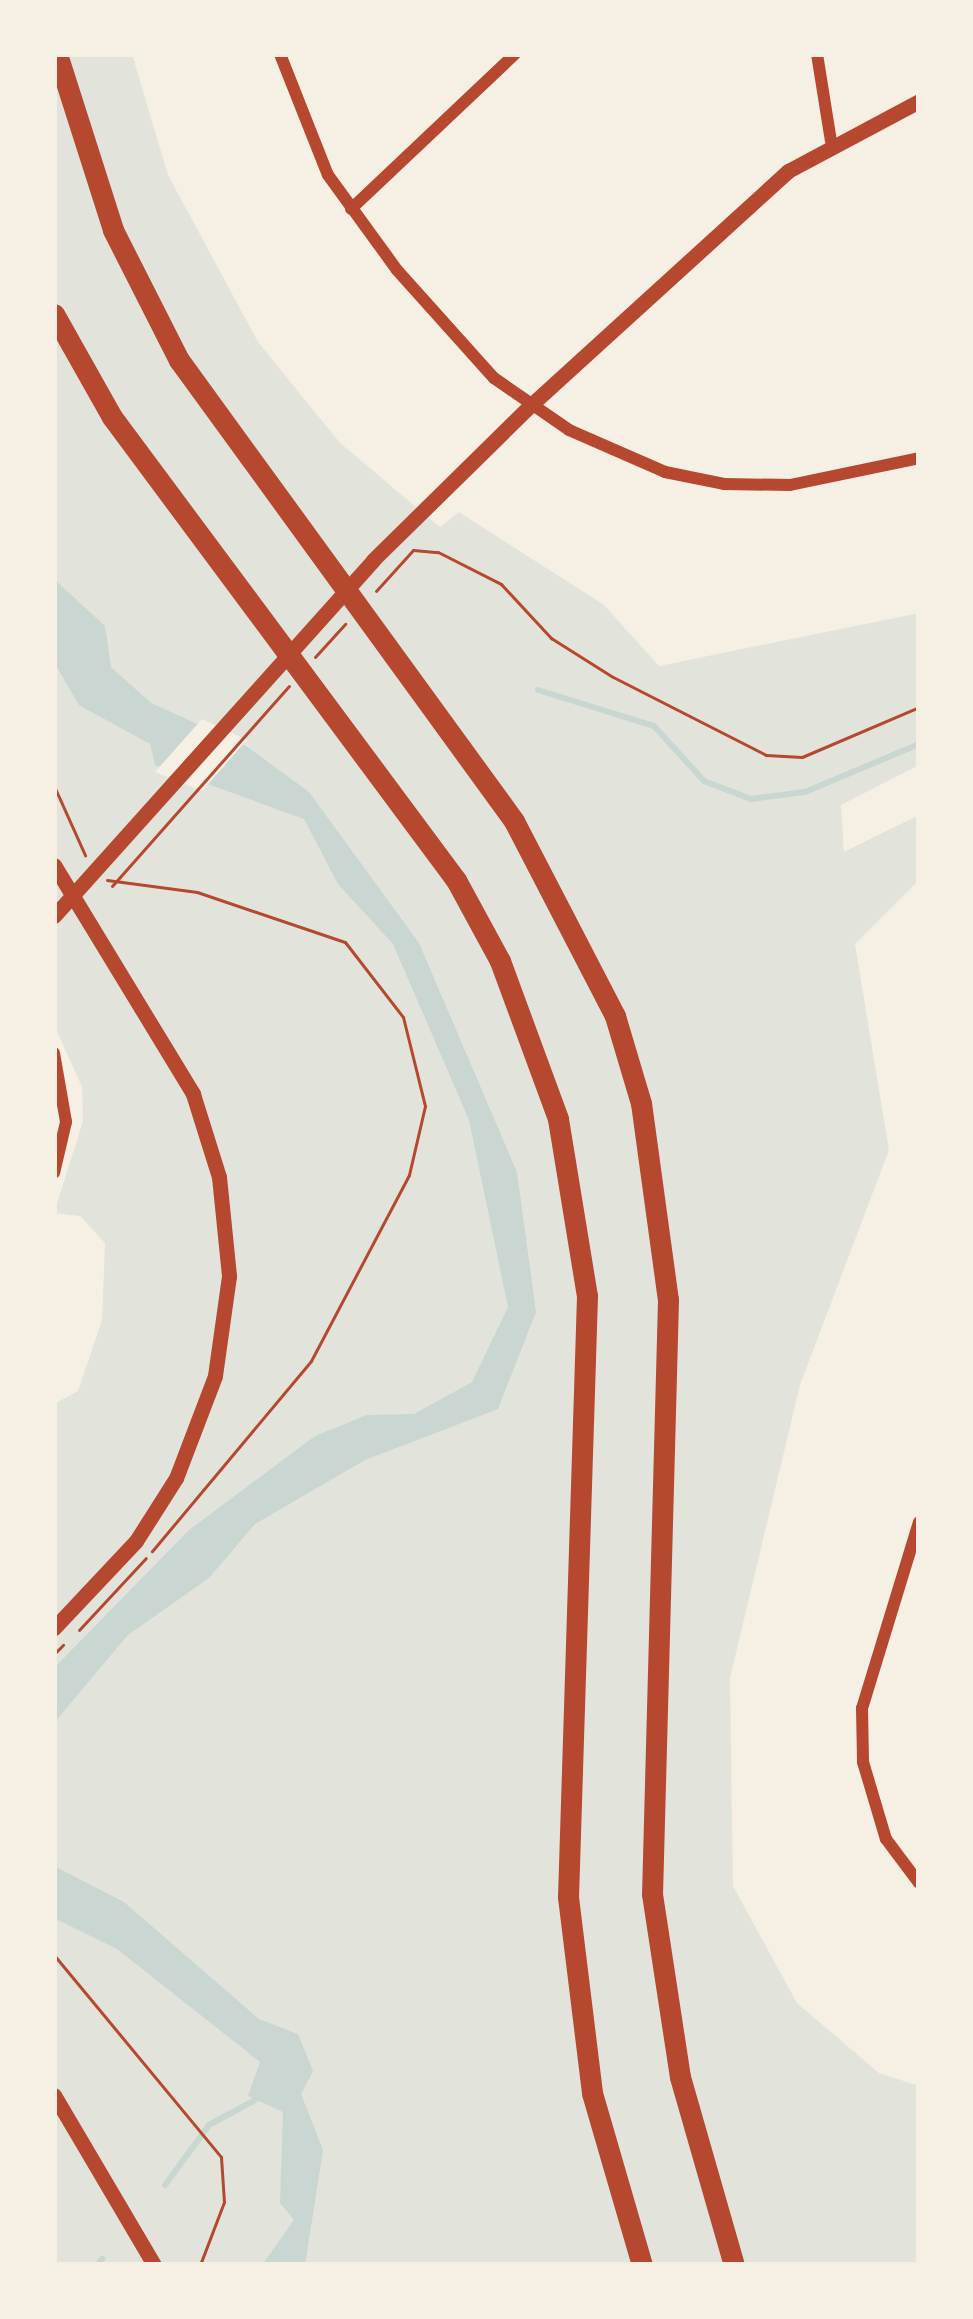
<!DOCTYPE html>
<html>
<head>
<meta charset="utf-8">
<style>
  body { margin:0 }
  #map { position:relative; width:973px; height:2319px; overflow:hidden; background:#f6efe4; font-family:"Fira Sans Condensed",sans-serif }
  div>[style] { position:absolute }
  .green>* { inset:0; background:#e2e4dc }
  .water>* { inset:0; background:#c9d6d2 }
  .pier>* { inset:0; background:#f6efe4 }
  .stream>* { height:6px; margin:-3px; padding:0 3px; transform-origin:3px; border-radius:3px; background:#c9d6d2 }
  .path>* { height:3px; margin:-1.5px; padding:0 1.5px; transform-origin:1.5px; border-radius:1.5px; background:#b5482f }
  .minor>* { height:12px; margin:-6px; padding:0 6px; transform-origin:6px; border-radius:6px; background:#b5482f }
  .tertiary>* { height:15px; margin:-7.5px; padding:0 7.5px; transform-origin:7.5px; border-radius:7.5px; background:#b5482f }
  .motorway>* { height:21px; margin:-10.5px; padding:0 10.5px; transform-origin:10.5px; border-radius:10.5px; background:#b5482f }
  span { translate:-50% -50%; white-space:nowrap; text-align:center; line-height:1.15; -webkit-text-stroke:9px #f6efe4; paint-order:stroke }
  .frame { position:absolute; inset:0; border:57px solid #f6efe4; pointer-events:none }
</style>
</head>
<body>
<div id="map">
  <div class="green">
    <div style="clip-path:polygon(54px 54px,132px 54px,168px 175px,258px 342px,340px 443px,440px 527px,459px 512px,604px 605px,659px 666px,919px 613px,919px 765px,841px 805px,844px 852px,919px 815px,919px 880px,855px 944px,889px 1150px,800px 1385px,730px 1678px,733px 1886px,797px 2003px,879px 2073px,919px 2086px,919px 2265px,54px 2265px,54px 1404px,78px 1391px,102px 1320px,105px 1243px,80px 1216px,54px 1213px,83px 1121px,82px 1087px,54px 1025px)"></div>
  </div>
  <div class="water">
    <div style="clip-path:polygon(54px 579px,105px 626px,111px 667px,151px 703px,246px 746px,309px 792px,419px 943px,517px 1172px,536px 1312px,498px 1409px,365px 1460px,255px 1524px,209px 1578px,128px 1635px,54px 1723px,54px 1668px,189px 1530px,315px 1436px,367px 1415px,414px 1414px,472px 1382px,508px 1307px,469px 1120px,393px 944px,338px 884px,304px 819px,155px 765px,150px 744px,79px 705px,54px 662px)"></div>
    <div style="clip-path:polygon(54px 1866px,124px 1902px,259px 2019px,298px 2034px,313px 2071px,301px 2094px,323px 2150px,305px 2265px,262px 2265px,294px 2220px,280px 2203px,283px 2112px,248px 2096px,260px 2062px,117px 1949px,54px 1918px)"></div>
  </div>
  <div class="pier">
    <div style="clip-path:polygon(202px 719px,247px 740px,202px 791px,155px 772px)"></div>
  </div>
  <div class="stream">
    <div style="left:538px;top:690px;width:121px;rotate:17.2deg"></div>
    <div style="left:654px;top:726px;width:74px;rotate:47.7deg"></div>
    <div style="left:704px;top:781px;width:50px;rotate:21deg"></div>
    <div style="left:751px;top:799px;width:54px;rotate:-7.4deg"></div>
    <div style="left:805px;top:792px;width:124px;rotate:-22.8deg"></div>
    <div style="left:165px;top:2185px;width:74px;rotate:-53.7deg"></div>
    <div style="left:209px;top:2125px;width:52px;rotate:-28.5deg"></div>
    <div style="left:97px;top:2265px;width:8px;rotate:-50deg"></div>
  </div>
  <div class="path">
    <div style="left:376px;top:591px;width:55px;rotate:-47.9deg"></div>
    <div style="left:413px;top:550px;width:25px;rotate:5deg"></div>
    <div style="left:438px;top:552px;width:71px;rotate:26.9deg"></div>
    <div style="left:501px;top:584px;width:74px;rotate:47.2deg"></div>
    <div style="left:551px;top:638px;width:73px;rotate:32.2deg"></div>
    <div style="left:613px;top:677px;width:172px;rotate:27deg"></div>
    <div style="left:766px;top:755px;width:36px;rotate:3deg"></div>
    <div style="left:802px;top:757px;width:127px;rotate:-23.1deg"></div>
    <div style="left:315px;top:657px;width:45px;rotate:-47.7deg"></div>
    <div style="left:54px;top:786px;width:76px;rotate:65.8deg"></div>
    <div style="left:107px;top:880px;width:91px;rotate:7.6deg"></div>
    <div style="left:197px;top:892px;width:156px;rotate:18.7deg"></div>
    <div style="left:345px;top:942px;width:95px;rotate:52.3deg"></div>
    <div style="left:403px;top:1017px;width:92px;rotate:76.1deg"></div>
    <div style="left:425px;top:1106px;width:71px;rotate:103.1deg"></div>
    <div style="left:409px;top:1175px;width:210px;rotate:117.8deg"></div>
    <div style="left:311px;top:1361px;width:248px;rotate:129.9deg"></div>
    <div style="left:112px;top:886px;width:267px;rotate:-48.5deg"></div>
    <div style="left:79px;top:1630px;width:98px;rotate:-47.1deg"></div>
    <div style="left:54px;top:1654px;width:13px;rotate:-45deg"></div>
    <div style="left:54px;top:1955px;width:262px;rotate:50.4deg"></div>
    <div style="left:221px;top:2157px;width:45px;rotate:86.2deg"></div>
    <div style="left:224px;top:2202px;width:67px;rotate:110.9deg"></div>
  </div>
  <div class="minor">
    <div style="left:280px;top:54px;width:130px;rotate:68.4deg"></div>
    <div style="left:328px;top:175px;width:117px;rotate:54deg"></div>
    <div style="left:397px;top:270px;width:145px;rotate:48.1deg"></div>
    <div style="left:494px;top:378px;width:91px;rotate:34.7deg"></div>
    <div style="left:569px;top:430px;width:105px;rotate:23.6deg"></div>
    <div style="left:665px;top:472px;width:60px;rotate:11.5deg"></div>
    <div style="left:724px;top:484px;width:66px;rotate:0.9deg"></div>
    <div style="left:790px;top:485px;width:132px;rotate:-11.8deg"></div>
    <div style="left:817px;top:54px;width:88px;rotate:80.9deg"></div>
    <div style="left:351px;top:209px;width:226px;rotate:-43.4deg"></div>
    <div style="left:54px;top:1053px;width:70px;rotate:80.1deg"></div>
    <div style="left:66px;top:1122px;width:52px;rotate:103.2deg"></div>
    <div style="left:919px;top:1522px;width:195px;rotate:107deg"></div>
    <div style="left:862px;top:1708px;width:54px;rotate:88.9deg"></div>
    <div style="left:863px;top:1762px;width:80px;rotate:73.4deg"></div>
    <div style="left:886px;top:1839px;width:55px;rotate:53.1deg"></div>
  </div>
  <div class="tertiary">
    <div style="left:54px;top:865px;width:268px;rotate:58.7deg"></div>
    <div style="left:193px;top:1094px;width:87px;rotate:72.6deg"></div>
    <div style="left:219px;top:1177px;width:100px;rotate:84.2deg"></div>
    <div style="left:229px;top:1276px;width:101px;rotate:98deg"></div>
    <div style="left:215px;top:1376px;width:109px;rotate:110.9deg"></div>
    <div style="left:176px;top:1478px;width:75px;rotate:122.4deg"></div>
    <div style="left:136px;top:1541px;width:120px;rotate:133.3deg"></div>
    <div style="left:54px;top:916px;width:478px;rotate:-48.1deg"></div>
    <div style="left:373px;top:560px;width:223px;rotate:-44.5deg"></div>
    <div style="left:532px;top:404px;width:346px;rotate:-42.3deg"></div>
    <div style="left:788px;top:171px;width:149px;rotate:-28.1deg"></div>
    <div style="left:54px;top:2095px;width:197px;rotate:59.5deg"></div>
  </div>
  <div class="motorway">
    <div style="left:57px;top:54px;width:185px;rotate:72.3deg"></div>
    <div style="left:113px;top:230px;width:146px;rotate:63.1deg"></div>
    <div style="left:179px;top:360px;width:570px;rotate:53.99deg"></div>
    <div style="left:514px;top:821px;width:220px;rotate:62.6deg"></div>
    <div style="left:615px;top:1016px;width:91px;rotate:73.4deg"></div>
    <div style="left:641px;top:1103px;width:199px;rotate:82.2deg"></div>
    <div style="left:668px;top:1300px;width:594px;rotate:91.54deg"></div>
    <div style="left:652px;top:1894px;width:185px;rotate:81.3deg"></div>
    <div style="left:680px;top:2077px;width:196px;rotate:74deg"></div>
    <div style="left:54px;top:314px;width:118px;rotate:60.6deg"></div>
    <div style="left:112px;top:417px;width:577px;rotate:53.39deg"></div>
    <div style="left:456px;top:880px;width:92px;rotate:61.5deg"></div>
    <div style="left:500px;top:961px;width:168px;rotate:69.8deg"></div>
    <div style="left:558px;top:1119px;width:179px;rotate:80.7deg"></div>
    <div style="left:587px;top:1296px;width:601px;rotate:91.81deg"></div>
    <div style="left:568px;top:1897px;width:197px;rotate:83deg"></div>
    <div style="left:592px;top:2093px;width:179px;rotate:73.8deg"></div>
  </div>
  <div class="frame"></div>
</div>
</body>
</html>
